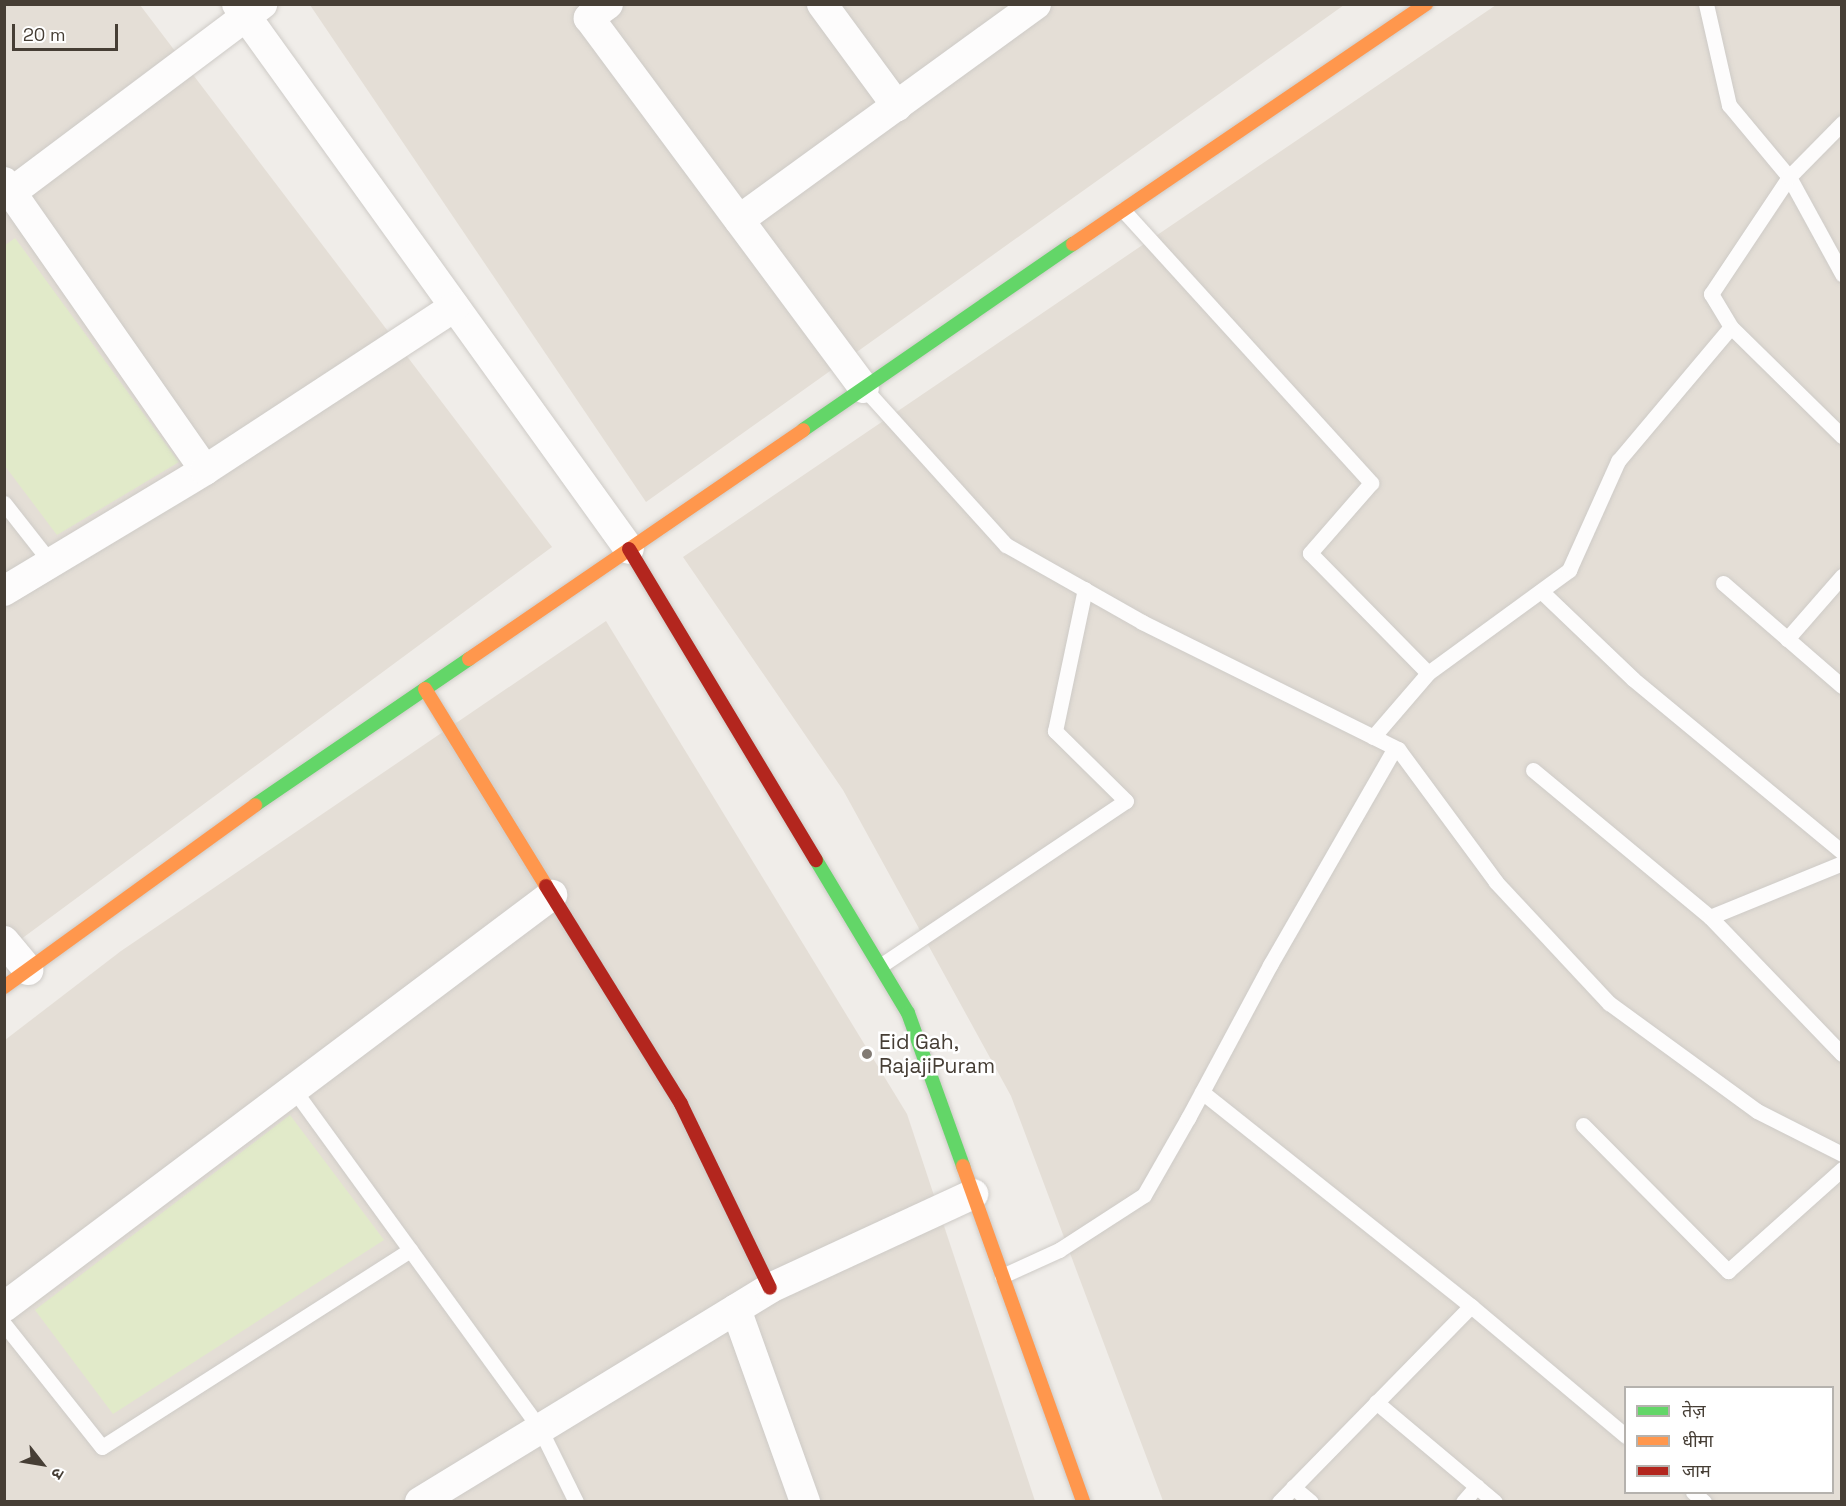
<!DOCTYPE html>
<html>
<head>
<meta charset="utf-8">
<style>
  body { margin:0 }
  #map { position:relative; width:1846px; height:1506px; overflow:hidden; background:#f0ede9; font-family:"Space Grotesk","Noto Sans Devanagari",sans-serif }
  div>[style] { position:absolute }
  .residential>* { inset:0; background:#e4ded6 }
  .green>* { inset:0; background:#e1eac9 }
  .roads { filter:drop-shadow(0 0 2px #cecbc7) drop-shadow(0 0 2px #cecbc7) }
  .lane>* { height:15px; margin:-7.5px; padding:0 7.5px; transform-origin:7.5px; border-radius:7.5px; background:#fdfcfc }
  .street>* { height:30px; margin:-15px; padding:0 15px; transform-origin:15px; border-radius:15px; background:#fdfcfc }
  .fast>* { height:14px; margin:-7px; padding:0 7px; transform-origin:7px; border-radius:7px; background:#63d668 }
  .slow>* { height:14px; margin:-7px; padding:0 7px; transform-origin:7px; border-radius:7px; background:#ff974d }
  .jam>* { height:14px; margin:-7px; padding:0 7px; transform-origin:7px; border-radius:7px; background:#b3261e }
  .dots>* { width:16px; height:16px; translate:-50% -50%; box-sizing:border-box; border:3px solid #fff; border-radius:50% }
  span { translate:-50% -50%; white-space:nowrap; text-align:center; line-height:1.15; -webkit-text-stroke:5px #fff; paint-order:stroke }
  .poi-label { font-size:21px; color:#463e35 }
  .left { translate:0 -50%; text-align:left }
  .frame { position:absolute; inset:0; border:6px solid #463e35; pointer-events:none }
  .legend { position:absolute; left:1624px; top:1386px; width:210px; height:108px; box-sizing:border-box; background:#fff; border:2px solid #b5b2ae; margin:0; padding:8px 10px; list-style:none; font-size:18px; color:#463e35 }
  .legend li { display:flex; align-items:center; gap:12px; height:30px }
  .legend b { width:30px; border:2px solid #b5b2ae }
  .north { position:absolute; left:12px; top:1434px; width:60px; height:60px; -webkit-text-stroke:4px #fff; paint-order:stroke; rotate:121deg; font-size:16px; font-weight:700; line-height:24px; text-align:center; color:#463e35 }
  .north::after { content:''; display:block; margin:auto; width:21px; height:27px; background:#463e35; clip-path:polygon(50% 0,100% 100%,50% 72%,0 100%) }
  .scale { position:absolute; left:12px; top:24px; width:106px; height:27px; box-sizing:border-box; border:3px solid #463e35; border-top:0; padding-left:8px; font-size:18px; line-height:21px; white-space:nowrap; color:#463e35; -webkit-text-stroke:4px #fff; paint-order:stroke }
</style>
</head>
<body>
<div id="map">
  <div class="residential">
    <div style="clip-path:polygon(5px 5px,140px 5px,552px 547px,5px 951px)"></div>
    <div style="clip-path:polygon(310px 5px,1344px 5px,646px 502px)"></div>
    <div style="clip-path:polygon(evenodd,1496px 5px,1841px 5px,1841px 1501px,1163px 1501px,1011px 1096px,843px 790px,683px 557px,1496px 5px,1626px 1388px,1832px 1388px,1832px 1492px,1626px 1492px,1626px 1388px)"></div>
    <div style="clip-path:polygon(606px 621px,907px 1114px,1035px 1501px,5px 1502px,5px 1040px,121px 951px)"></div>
  </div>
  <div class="green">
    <div style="clip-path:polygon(15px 238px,179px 462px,57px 535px,5px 466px,4px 246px)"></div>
    <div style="clip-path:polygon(290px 1115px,384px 1240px,113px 1414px,35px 1310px)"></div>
  </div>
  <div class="roads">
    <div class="lane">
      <div style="left:1706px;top:4px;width:104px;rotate:77.2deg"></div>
      <div style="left:1729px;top:105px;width:94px;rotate:50.2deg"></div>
      <div style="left:1789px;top:177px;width:111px;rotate:61.3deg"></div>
      <div style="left:1123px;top:210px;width:369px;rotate:47.7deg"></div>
      <div style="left:1371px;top:483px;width:93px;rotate:131.1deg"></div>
      <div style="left:1310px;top:553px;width:168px;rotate:45.5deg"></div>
      <div style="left:1731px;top:327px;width:39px;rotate:-121deg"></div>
      <div style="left:1711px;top:294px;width:141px;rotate:-56.3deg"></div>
      <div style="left:1789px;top:177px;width:76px;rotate:-45.5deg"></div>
      <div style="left:864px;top:388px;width:212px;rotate:47.9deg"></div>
      <div style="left:1006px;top:545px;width:156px;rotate:29.5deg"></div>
      <div style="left:1142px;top:622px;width:286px;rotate:26.4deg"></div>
      <div style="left:1398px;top:749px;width:165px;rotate:53.6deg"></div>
      <div style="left:1496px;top:882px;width:166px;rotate:47deg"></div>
      <div style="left:1609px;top:1003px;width:183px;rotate:36.1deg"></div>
      <div style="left:1757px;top:1111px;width:95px;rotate:26.8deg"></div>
      <div style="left:4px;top:503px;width:76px;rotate:51.9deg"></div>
      <div style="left:1723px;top:583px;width:157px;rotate:40.9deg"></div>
      <div style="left:1541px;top:591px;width:127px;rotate:43.7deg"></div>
      <div style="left:1633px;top:679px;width:271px;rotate:39.6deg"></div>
      <div style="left:1787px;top:639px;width:84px;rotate:-48.9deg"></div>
      <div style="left:1373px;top:737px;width:84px;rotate:-49.3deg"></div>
      <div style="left:1428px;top:673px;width:175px;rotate:-36.1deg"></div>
      <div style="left:1569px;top:570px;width:120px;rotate:-65.8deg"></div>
      <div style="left:1618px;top:461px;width:175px;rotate:-49.9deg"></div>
      <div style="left:1731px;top:327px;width:156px;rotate:44.5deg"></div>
      <div style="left:1533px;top:770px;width:230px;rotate:39.7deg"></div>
      <div style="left:1710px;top:917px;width:190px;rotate:46.1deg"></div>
      <div style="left:1710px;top:917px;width:143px;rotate:-22.2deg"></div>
      <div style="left:880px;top:966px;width:296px;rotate:-33.9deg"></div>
      <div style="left:1126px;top:801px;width:100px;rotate:-135.4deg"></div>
      <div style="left:1055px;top:731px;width:145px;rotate:-78.1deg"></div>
      <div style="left:294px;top:1090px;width:419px;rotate:54deg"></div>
      <div style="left:540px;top:1429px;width:81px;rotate:63.7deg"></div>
      <div style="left:1202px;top:1092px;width:344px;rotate:38.5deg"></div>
      <div style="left:1471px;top:1306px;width:202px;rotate:40deg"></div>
      <div style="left:1583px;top:1125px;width:206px;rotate:45.2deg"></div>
      <div style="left:1728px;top:1271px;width:153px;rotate:-41.8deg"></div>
      <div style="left:1002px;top:1276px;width:63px;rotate:-24.5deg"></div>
      <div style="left:1059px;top:1250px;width:101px;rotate:-32.9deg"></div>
      <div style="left:1144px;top:1195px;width:89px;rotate:-60.3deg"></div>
      <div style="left:1188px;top:1118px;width:174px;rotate:-61.8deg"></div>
      <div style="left:1270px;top:965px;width:250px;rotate:-60.1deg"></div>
      <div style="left:4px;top:1324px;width:157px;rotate:51.5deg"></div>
      <div style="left:102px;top:1447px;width:366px;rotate:-32.6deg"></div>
      <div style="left:1376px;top:1402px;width:155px;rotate:40deg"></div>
      <div style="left:1293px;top:1487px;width:23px;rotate:40deg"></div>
      <div style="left:1693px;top:1492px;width:15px;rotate:42deg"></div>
      <div style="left:1279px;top:1502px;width:274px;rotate:-45.6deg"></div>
      <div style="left:1463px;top:1502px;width:21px;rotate:-49deg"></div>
    </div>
    <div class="street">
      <div style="left:237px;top:4px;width:671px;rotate:54.27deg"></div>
      <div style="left:608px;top:4px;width:24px;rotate:144deg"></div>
      <div style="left:589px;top:18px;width:461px;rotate:53.4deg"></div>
      <div style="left:822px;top:4px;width:127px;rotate:53.7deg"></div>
      <div style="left:4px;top:182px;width:351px;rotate:55.1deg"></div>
      <div style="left:12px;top:192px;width:313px;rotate:-36.9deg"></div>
      <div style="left:739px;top:220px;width:367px;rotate:-36deg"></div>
      <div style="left:4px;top:591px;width:235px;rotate:-31deg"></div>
      <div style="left:205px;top:470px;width:298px;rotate:-33.2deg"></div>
      <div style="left:4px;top:941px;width:38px;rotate:50deg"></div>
      <div style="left:4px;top:1307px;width:686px;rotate:-36.94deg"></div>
      <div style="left:736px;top:1309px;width:205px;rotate:70.3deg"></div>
      <div style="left:420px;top:1502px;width:410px;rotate:-31.4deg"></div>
      <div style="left:770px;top:1288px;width:224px;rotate:-24.8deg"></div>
    </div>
    <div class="fast">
      <div style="left:803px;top:430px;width:328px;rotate:-34.6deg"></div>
      <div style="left:255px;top:805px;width:259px;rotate:-34.3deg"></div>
      <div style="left:816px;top:860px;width:179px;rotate:59deg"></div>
      <div style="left:908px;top:1013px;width:163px;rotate:70.2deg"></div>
    </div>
    <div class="slow">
      <div style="left:1073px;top:244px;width:427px;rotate:-34.2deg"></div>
      <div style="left:469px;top:659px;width:405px;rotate:-34.4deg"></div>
      <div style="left:425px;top:689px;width:231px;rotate:58.4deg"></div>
      <div style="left:4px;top:987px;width:310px;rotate:-35.9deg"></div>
      <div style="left:963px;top:1166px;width:357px;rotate:70.3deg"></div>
    </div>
    <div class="jam">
      <div style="left:629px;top:549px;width:363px;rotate:59deg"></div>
      <div style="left:546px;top:886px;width:256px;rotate:58.2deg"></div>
      <div style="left:681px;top:1104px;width:204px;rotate:64.2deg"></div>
    </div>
  </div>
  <div class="dots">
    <div style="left:867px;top:1054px;background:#827b74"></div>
  </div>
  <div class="poi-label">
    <span class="left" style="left:879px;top:1054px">Eid Gah,<br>RajajiPuram</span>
  </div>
  <div class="frame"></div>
  <ul class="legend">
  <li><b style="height:8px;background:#63d668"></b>तेज़</li>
  <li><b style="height:8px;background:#ff974d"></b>धीमा</li>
  <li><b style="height:8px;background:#b3261e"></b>जाम</li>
  </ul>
  <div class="north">उ</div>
  <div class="scale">20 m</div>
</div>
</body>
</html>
